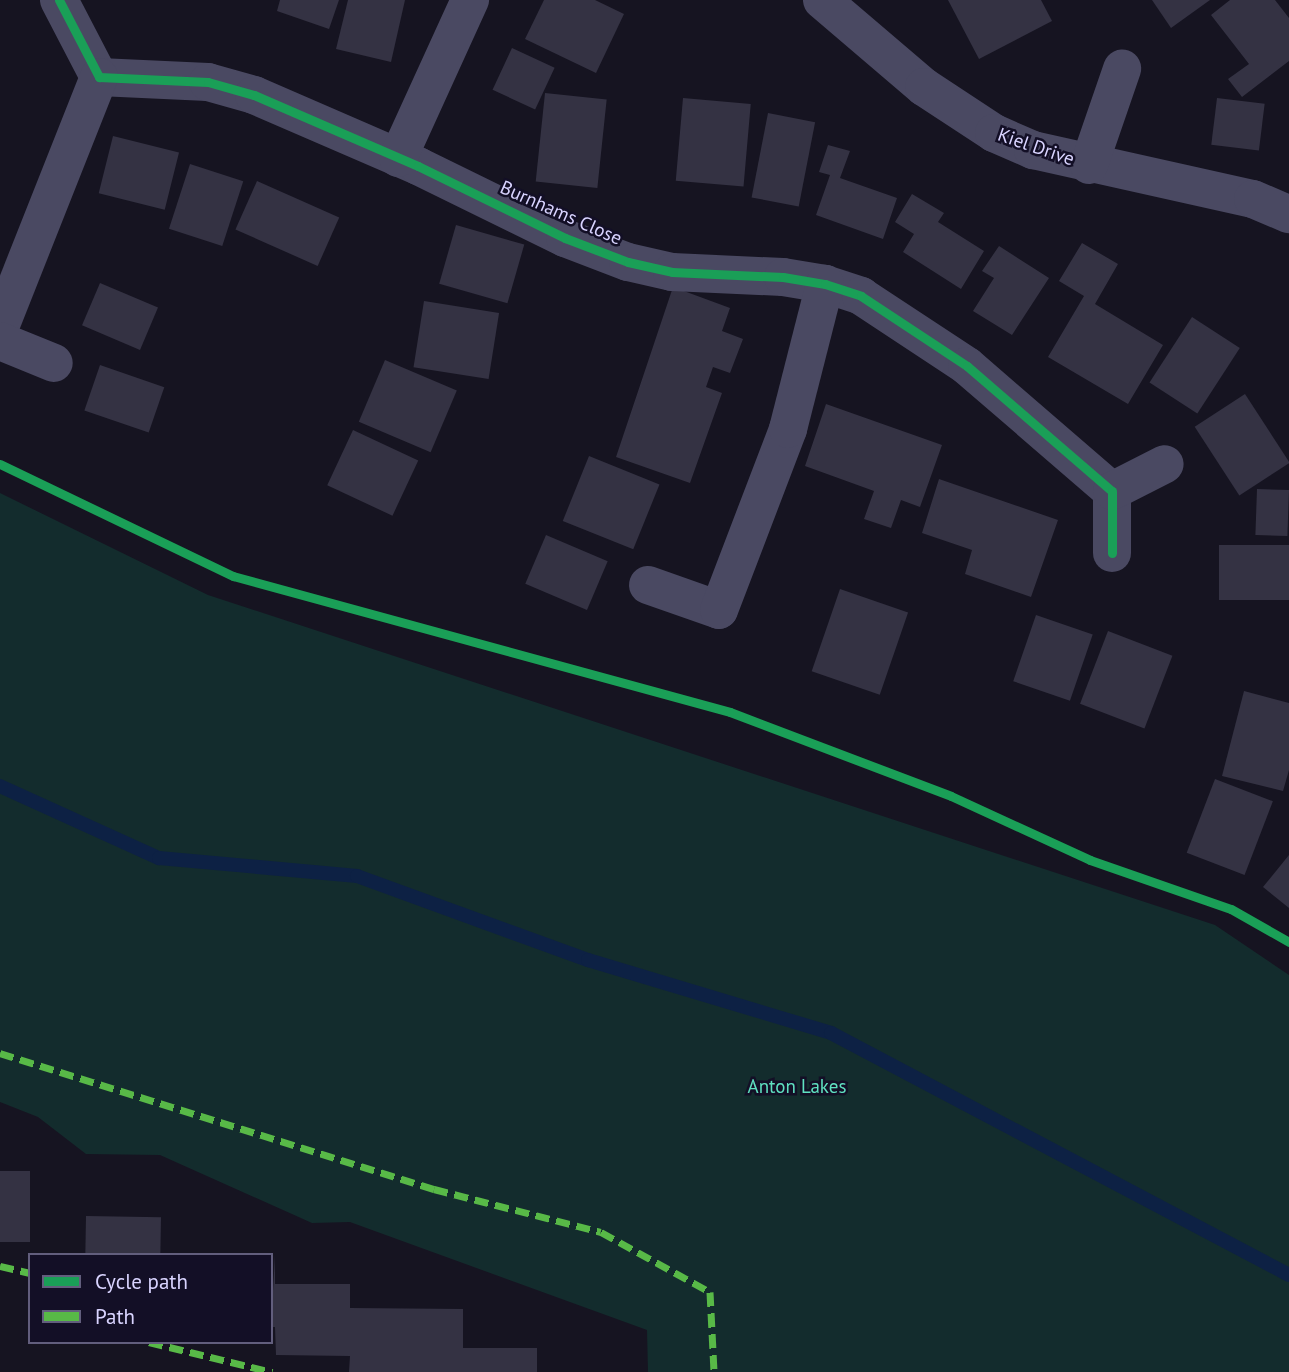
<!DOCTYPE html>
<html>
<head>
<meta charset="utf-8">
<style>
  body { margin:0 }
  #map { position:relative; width:1289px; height:1372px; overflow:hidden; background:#161421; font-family:"PT Sans",sans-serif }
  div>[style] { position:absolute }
  .green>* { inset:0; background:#132c2d }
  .stream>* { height:14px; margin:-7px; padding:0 7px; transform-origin:7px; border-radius:7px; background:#0d2144 }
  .building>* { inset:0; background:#343243; transform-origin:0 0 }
  .minor>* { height:38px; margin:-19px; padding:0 19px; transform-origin:19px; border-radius:19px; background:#4a4962 }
  .quiet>* { height:7px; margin-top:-3.5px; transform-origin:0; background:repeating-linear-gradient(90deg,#58b947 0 14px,transparent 0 21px) }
  .cycleway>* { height:9px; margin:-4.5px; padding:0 4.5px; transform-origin:4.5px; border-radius:4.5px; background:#1a9f57 }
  span { translate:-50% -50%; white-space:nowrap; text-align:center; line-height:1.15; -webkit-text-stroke:5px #130f26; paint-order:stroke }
  .street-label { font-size:19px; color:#d9d4ff }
  .park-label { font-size:19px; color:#5fe0c0 }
  .legend { position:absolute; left:28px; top:1253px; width:245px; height:91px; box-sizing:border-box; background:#130f26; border:2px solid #625e7d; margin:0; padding:9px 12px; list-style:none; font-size:21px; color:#d9d4ff }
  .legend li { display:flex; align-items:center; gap:14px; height:35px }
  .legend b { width:35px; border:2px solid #625e7d }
</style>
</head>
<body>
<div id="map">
  <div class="green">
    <div style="clip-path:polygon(0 493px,208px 595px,1215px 925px,1289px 975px,1289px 1372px,648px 1372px,647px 1330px,350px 1222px,312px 1223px,160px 1155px,86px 1154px,38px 1117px,0 1102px)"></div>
  </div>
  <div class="stream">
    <div style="left:0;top:786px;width:175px;rotate:24.4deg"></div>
    <div style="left:159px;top:858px;width:199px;rotate:5.2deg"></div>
    <div style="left:357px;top:876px;width:246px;rotate:20deg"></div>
    <div style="left:588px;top:960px;width:254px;rotate:16.7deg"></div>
    <div style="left:831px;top:1033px;width:518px;rotate:27.85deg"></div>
  </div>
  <div class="building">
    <div style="clip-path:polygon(280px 0,339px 0,329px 29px,277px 11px)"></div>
    <div style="clip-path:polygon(348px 0,405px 0,391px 62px,336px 49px)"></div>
    <div style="clip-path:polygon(544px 0,595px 0,624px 14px,596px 73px,525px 39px)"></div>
    <div style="clip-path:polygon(948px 0,1041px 0,1052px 21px,979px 59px)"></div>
    <div style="clip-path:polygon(1152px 0,1210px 0,1171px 28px)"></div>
    <div style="clip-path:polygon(1230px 0,1275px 0,1289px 18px,1289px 61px,1242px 97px,1228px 79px,1249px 64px,1211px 15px)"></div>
    <div style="left:512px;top:48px;width:47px;height:46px;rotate:25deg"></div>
    <div style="left:545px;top:93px;width:62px;height:89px;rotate:6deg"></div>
    <div style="left:683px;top:98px;width:68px;height:83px;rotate:5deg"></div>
    <div style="left:1217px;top:98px;width:48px;height:47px;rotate:7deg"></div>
    <div style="left:768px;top:113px;width:48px;height:86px;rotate:11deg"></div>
    <div style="left:113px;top:136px;width:68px;height:59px;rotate:14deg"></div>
    <div style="clip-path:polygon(828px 145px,850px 151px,840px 178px,897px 198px,883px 239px,816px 215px,830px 175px,819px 172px)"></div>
    <div style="left:190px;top:164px;width:56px;height:68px;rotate:18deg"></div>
    <div style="left:257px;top:181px;width:90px;height:53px;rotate:24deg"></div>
    <div style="clip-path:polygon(912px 194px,944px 213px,938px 222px,984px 251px,961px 289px,903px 252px,914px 234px,895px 222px)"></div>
    <div style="left:456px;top:225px;width:71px;height:61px;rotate:16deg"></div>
    <div style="clip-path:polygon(1082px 243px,1118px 264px,1095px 304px,1163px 345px,1128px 404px,1048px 357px,1084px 296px,1059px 281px)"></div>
    <div style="clip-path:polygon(999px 246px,1049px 278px,1012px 335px,973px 311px,994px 278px,982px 271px)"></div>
    <div style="left:100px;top:283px;width:63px;height:46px;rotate:23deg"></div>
    <div style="clip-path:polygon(673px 287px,730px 308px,722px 331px,743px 339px,730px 373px,713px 367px,706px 387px,722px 393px,690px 483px,616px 457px)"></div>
    <div style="left:424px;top:301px;width:76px;height:67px;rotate:9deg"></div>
    <div style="left:1192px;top:317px;width:57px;height:78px;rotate:33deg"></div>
    <div style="left:385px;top:360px;width:78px;height:67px;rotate:23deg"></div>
    <div style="left:100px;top:365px;width:68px;height:48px;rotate:19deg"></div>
    <div style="left:1245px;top:394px;width:82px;height:60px;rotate:57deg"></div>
    <div style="clip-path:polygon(826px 404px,942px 445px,920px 507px,901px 500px,891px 528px,864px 519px,874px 491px,805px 466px)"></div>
    <div style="left:353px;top:430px;width:72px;height:61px;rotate:25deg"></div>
    <div style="left:589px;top:456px;width:76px;height:70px;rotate:22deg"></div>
    <div style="clip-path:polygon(939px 479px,1058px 520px,1031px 597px,965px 574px,972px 550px,922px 533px)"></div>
    <div style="left:1257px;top:489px;width:32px;height:46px;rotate:2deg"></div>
    <div style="left:546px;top:535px;width:67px;height:53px;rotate:23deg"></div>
    <div style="left:1289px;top:545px;width:55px;height:70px;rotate:90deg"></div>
    <div style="left:840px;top:589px;width:72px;height:87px;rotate:19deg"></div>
    <div style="left:1036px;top:615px;width:60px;height:70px;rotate:19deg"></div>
    <div style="left:1108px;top:631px;width:69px;height:78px;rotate:21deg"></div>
    <div style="clip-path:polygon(1244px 691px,1289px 703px,1289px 770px,1283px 791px,1222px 776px)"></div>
    <div style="left:1215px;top:779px;width:62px;height:79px;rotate:21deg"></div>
    <div style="clip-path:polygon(1289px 855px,1289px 908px,1263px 887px)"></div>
    <div style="left:0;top:1171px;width:30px;height:71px"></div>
    <div style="left:86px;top:1216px;width:75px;height:39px;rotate:1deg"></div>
    <div style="clip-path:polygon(275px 1255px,275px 1284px,350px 1284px,350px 1308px,463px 1309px,463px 1348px,537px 1348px,537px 1372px,349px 1372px,350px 1356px,276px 1355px,275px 1327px,271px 1327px)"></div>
  </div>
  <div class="minor">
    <div style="left:59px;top:0;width:87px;rotate:62.5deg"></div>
    <div style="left:99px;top:77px;width:109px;rotate:2.6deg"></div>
    <div style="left:208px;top:82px;width:48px;rotate:15.8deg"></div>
    <div style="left:254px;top:95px;width:179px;rotate:23.4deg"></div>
    <div style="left:418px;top:166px;width:164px;rotate:26.1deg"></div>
    <div style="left:565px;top:238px;width:67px;rotate:20.9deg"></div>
    <div style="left:628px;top:262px;width:45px;rotate:12.8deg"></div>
    <div style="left:672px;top:272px;width:111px;rotate:2.6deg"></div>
    <div style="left:783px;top:277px;width:43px;rotate:9.5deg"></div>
    <div style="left:825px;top:284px;width:38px;rotate:18deg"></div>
    <div style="left:861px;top:296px;width:127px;rotate:33.4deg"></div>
    <div style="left:967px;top:366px;width:191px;rotate:40.8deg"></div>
    <div style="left:1112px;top:491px;width:62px;rotate:90deg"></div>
    <div style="left:822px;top:0;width:134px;rotate:40.5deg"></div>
    <div style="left:924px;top:87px;width:84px;rotate:33.3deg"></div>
    <div style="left:994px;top:133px;width:43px;rotate:23.6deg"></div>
    <div style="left:1033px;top:150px;width:225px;rotate:12.6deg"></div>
    <div style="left:1253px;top:199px;width:39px;rotate:23deg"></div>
    <div style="left:398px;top:158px;width:174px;rotate:-65.5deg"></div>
    <div style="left:1089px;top:165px;width:102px;rotate:-71deg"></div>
    <div style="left:0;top:327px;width:269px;rotate:-68.4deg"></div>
    <div style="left:0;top:341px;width:58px;rotate:22.2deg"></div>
    <div style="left:1112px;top:491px;width:59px;rotate:-27deg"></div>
    <div style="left:648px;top:585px;width:75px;rotate:19.4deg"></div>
    <div style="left:719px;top:610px;width:194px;rotate:-69.1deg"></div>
    <div style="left:788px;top:429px;width:150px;rotate:-75.7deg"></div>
  </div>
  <div class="quiet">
    <div style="left:0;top:1053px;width:455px;rotate:17.4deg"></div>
    <div style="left:434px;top:1189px;width:172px;rotate:14.4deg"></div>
    <div style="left:601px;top:1232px;width:124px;rotate:28.8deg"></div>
    <div style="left:710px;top:1292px;width:80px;rotate:87.1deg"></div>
    <div style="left:0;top:1266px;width:31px;rotate:13deg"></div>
    <div style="left:149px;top:1342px;width:127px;rotate:13.7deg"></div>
  </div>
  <div class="cycleway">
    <div style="left:59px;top:0;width:87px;rotate:62.5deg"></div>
    <div style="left:99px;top:77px;width:109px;rotate:2.6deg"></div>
    <div style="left:208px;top:82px;width:48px;rotate:15.8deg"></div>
    <div style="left:254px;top:95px;width:179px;rotate:23.4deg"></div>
    <div style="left:418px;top:166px;width:164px;rotate:26.1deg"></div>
    <div style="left:565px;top:238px;width:67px;rotate:20.9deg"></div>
    <div style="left:628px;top:262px;width:45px;rotate:12.8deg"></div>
    <div style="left:672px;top:272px;width:111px;rotate:2.6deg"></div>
    <div style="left:783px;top:277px;width:43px;rotate:9.5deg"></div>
    <div style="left:825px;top:284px;width:38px;rotate:18deg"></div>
    <div style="left:861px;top:296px;width:127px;rotate:33.4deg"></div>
    <div style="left:967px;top:366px;width:191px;rotate:40.8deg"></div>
    <div style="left:1112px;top:491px;width:62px;rotate:90deg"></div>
    <div style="left:0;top:464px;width:259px;rotate:25.7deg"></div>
    <div style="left:233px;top:576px;width:515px;rotate:15.3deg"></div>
    <div style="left:730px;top:712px;width:236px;rotate:20.8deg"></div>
    <div style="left:951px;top:796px;width:153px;rotate:24.7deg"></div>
    <div style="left:1090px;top:860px;width:149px;rotate:19.2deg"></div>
    <div style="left:1231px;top:909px;width:67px;rotate:29.6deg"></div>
  </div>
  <div class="street-label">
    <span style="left:1036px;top:147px;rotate:19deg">Kiel Drive</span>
    <span style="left:561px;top:213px;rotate:24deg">Burnhams Close</span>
  </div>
  <div class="park-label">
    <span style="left:797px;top:1087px">Anton Lakes</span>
  </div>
  <ul class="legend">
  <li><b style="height:9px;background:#1a9f57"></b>Cycle path</li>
  <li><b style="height:9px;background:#58b947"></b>Path</li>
  </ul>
</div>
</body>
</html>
